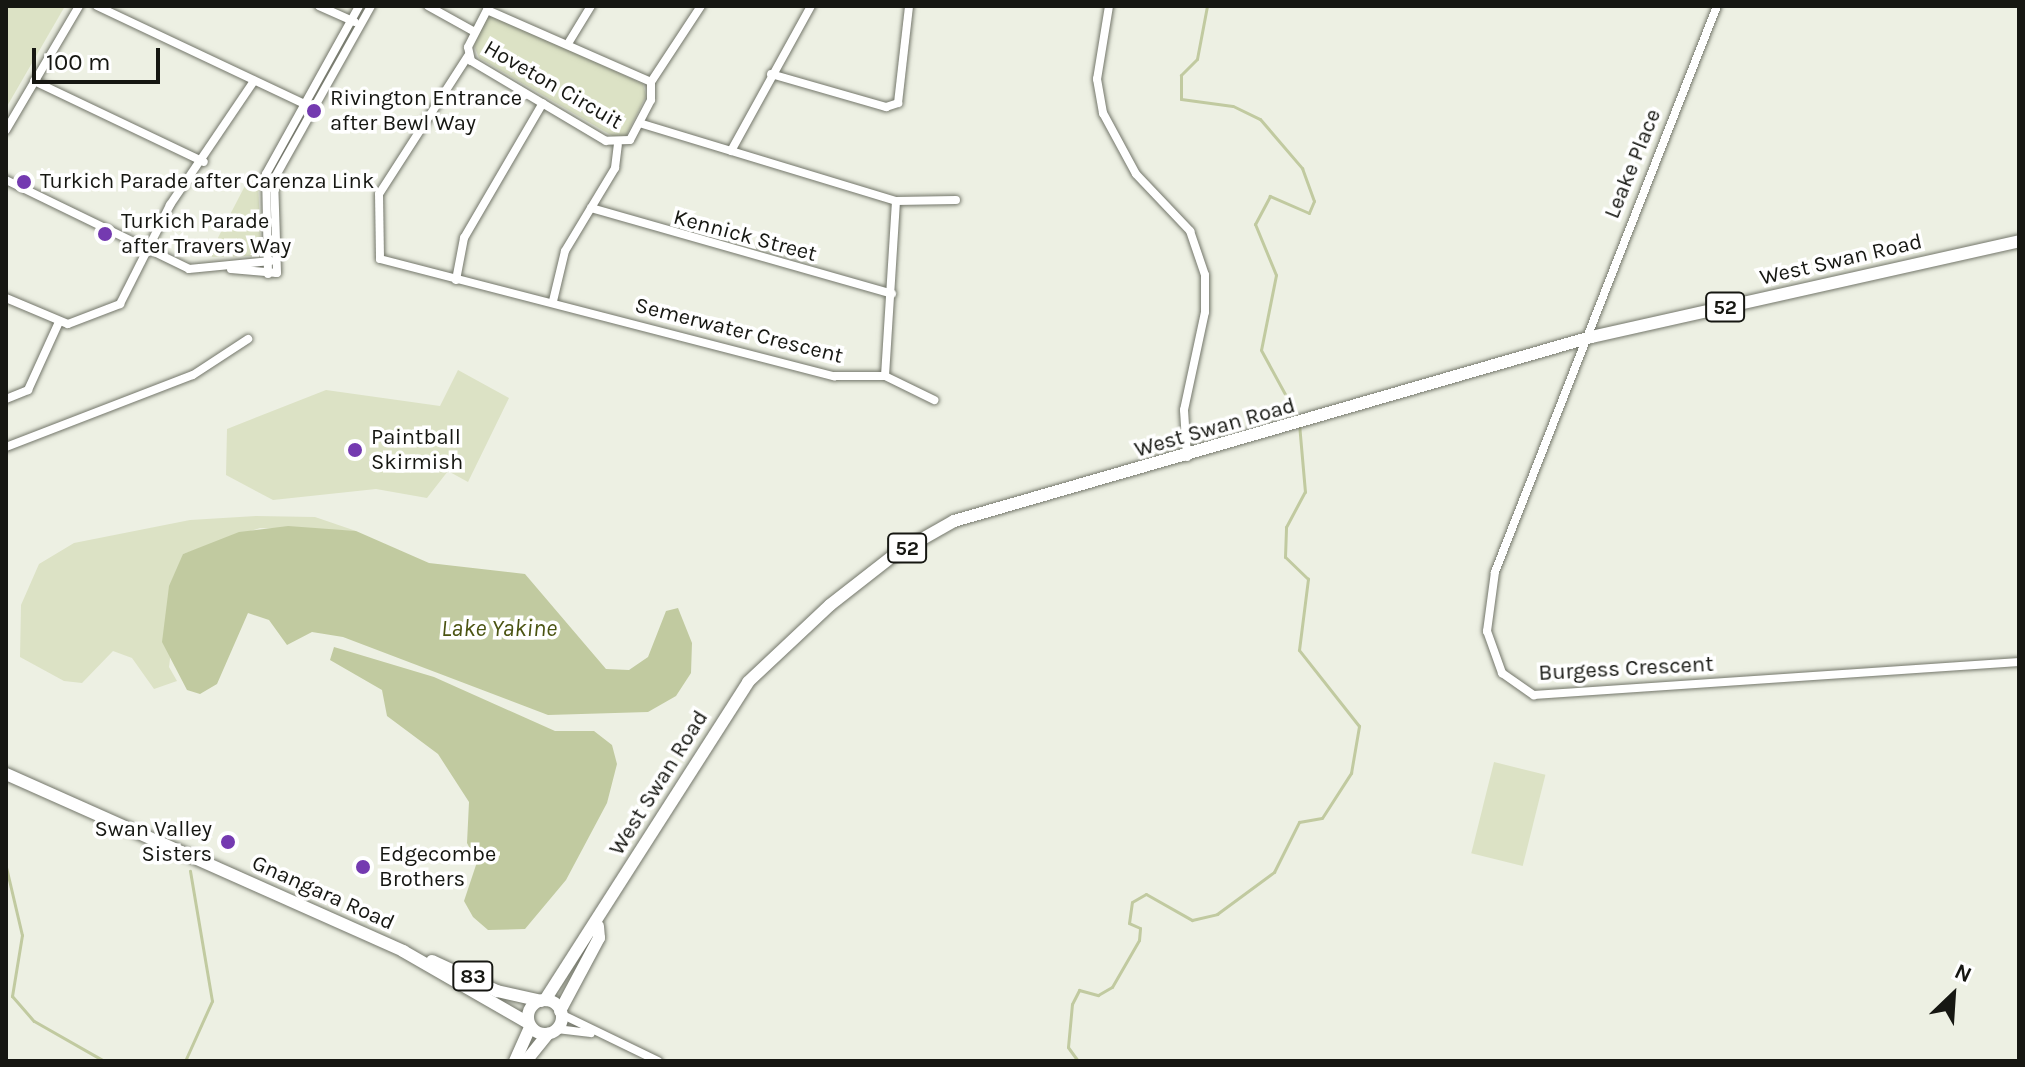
<!DOCTYPE html>
<html>
<head>
<meta charset="utf-8">
<style>
  body { margin:0 }
  #map { position:relative; width:2025px; height:1067px; overflow:hidden; background:#edf0e3; font-family:Karla,sans-serif }
  div>[style] { position:absolute }
  .green>* { inset:0; background:#dce2c5; transform-origin:0 0 }
  .water>* { inset:0; background:#c1caa0 }
  .stream>* { height:3px; margin:-1.5px; padding:0 1.5px; transform-origin:1.5px; border-radius:1.5px; background:#c1caa0 }
  .roads { filter:drop-shadow(0 0 2px #73766a) drop-shadow(0 0 2px #73766a) }
  .minor>* { height:8px; margin:-4px; padding:0 4px; transform-origin:4px; border-radius:4px; background:#fff }
  .primary>* { height:12px; margin:-6px; padding:0 6px; transform-origin:6px; border-radius:6px; background:#fff }
  .primary>.ring { margin:-6px; padding:0; box-sizing:content-box; background:none; border:12px solid #fff; border-radius:50% }
  .dots>* { width:22px; height:22px; translate:-50% -50%; box-sizing:border-box; border:4px solid #fff; border-radius:50% }
  span { translate:-50% -50%; white-space:nowrap; text-align:center; line-height:1.15; -webkit-text-stroke:7px #fff; paint-order:stroke }
  .shield-label span { padding:2px 6px; background:#fff; border:2px solid; border-radius:6px; -webkit-text-stroke-width:0 }
  .shield-label { font-size:20px; color:#161712; font-weight:700 }
  .street-label { font-size:22px; color:#161712 }
  .poi-label { font-size:22px; color:#161712 }
  .left { translate:0 -50%; text-align:left }
  .right { translate:-100% -50%; text-align:right }
  .water-label { font-size:24px; color:#4b5412; font-style:italic }
  .frame { position:absolute; inset:0; border:8px solid #161712; pointer-events:none }
  .north { position:absolute; left:1913px; top:955px; width:80px; height:80px; -webkit-text-stroke:6px #fff; paint-order:stroke; rotate:25deg; font-size:22px; font-weight:700; line-height:32px; text-align:center; color:#161712 }
  .north::after { content:''; display:block; margin:auto; width:28px; height:36px; background:#161712; clip-path:polygon(50% 0,100% 100%,50% 72%,0 100%) }
  .scale { position:absolute; left:32px; top:48px; width:128px; height:36px; box-sizing:border-box; border:4px solid #161712; border-top:0; padding-left:10px; font-size:24px; line-height:28px; white-space:nowrap; color:#161712; -webkit-text-stroke:6px #fff; paint-order:stroke }
</style>
</head>
<body>
<div id="map">
  <div class="green">
    <div style="clip-path:polygon(6px 6px,65px 6px,6px 108px)"></div>
    <div style="clip-path:polygon(494px 15px,643px 84px,646px 96px,626px 136px,616px 138px,479px 58px,474px 45px,483px 20px)"></div>
    <div style="clip-path:polygon(248px 180px,258px 182px,261px 248px,256px 256px,208px 257px)"></div>
    <div style="clip-path:polygon(458px 370px,509px 398px,468px 482px,448px 471px,427px 498px,376px 489px,273px 500px,226px 475px,227px 429px,326px 390px,440px 406px)"></div>
    <div style="clip-path:polygon(256px 516px,315px 517px,356px 531px,260px 528px,183px 554px,169px 667px,177px 681px,154px 689px,132px 658px,113px 651px,82px 683px,64px 681px,20px 657px,21px 605px,39px 564px,74px 543px,190px 520px)"></div>
    <div style="left:1494px;top:762px;width:53px;height:94px;rotate:14deg"></div>
  </div>
  <div class="water">
    <div style="clip-path:polygon(288px 526px,356px 531px,429px 563px,525px 574px,606px 669px,629px 670px,648px 657px,666px 611px,678px 608px,692px 643px,691px 673px,676px 696px,648px 712px,548px 715px,343px 637px,312px 632px,287px 645px,269px 620px,248px 613px,217px 684px,200px 694px,187px 690px,162px 642px,169px 586px,183px 554px,239px 532px)"></div>
    <div style="clip-path:polygon(334px 647px,434px 677px,555px 731px,594px 731px,612px 745px,617px 764px,607px 803px,566px 880px,525px 929px,488px 930px,473px 917px,464px 901px,477px 862px,467px 843px,469px 802px,438px 754px,387px 716px,382px 690px,330px 660px)"></div>
  </div>
  <div class="stream">
    <div style="left:1207px;top:6px;width:54px;rotate:100.7deg"></div>
    <div style="left:1197px;top:59px;width:23px;rotate:135deg"></div>
    <div style="left:1181px;top:75px;width:24px;rotate:90deg"></div>
    <div style="left:1181px;top:99px;width:52px;rotate:7.7deg"></div>
    <div style="left:1233px;top:106px;width:30px;rotate:26deg"></div>
    <div style="left:1260px;top:119px;width:65px;rotate:49.4deg"></div>
    <div style="left:1302px;top:168px;width:35px;rotate:70deg"></div>
    <div style="left:1314px;top:201px;width:13px;rotate:113deg"></div>
    <div style="left:1309px;top:213px;width:43px;rotate:-156.4deg"></div>
    <div style="left:1270px;top:196px;width:32px;rotate:118deg"></div>
    <div style="left:1255px;top:224px;width:55px;rotate:67.6deg"></div>
    <div style="left:1276px;top:275px;width:76px;rotate:101.3deg"></div>
    <div style="left:1261px;top:350px;width:75px;rotate:61.4deg"></div>
    <div style="left:6px;top:867px;width:70px;rotate:76.8deg"></div>
    <div style="left:22px;top:935px;width:62px;rotate:99.3deg"></div>
    <div style="left:12px;top:996px;width:33px;rotate:49deg"></div>
    <div style="left:34px;top:1021px;width:81px;rotate:29.7deg"></div>
    <div style="left:185px;top:1061px;width:66px;rotate:-65.8deg"></div>
    <div style="left:212px;top:1001px;width:132px;rotate:-99.6deg"></div>
    <div style="left:1078px;top:1061px;width:17px;rotate:-126deg"></div>
    <div style="left:1068px;top:1047px;width:43px;rotate:-84.7deg"></div>
    <div style="left:1072px;top:1004px;width:16px;rotate:-63deg"></div>
    <div style="left:1079px;top:990px;width:20px;rotate:15deg"></div>
    <div style="left:1098px;top:995px;width:16px;rotate:-30deg"></div>
    <div style="left:1112px;top:987px;width:54px;rotate:-60.1deg"></div>
    <div style="left:1139px;top:940px;width:12px;rotate:-85deg"></div>
    <div style="left:1140px;top:928px;width:12px;rotate:-156deg"></div>
    <div style="left:1129px;top:923px;width:21px;rotate:-82deg"></div>
    <div style="left:1132px;top:902px;width:16px;rotate:-30deg"></div>
    <div style="left:1146px;top:894px;width:53px;rotate:29.5deg"></div>
    <div style="left:1192px;top:920px;width:26px;rotate:-13deg"></div>
    <div style="left:1217px;top:914px;width:71px;rotate:-36.4deg"></div>
    <div style="left:1274px;top:872px;width:56px;rotate:-63.4deg"></div>
    <div style="left:1299px;top:822px;width:23px;rotate:-10deg"></div>
    <div style="left:1322px;top:818px;width:54px;rotate:-57.2deg"></div>
    <div style="left:1351px;top:773px;width:48px;rotate:-80.3deg"></div>
    <div style="left:1359px;top:726px;width:97px;rotate:-128.3deg"></div>
    <div style="left:1299px;top:650px;width:72px;rotate:-82.8deg"></div>
    <div style="left:1308px;top:579px;width:32px;rotate:-136deg"></div>
    <div style="left:1285px;top:557px;width:30px;rotate:-88deg"></div>
    <div style="left:1286px;top:527px;width:40px;rotate:-62deg"></div>
    <div style="left:1305px;top:492px;width:68px;rotate:-95deg"></div>
  </div>
  <div class="roads">
    <div class="minor">
      <div style="left:97px;top:6px;width:231px;rotate:25.3deg"></div>
      <div style="left:319px;top:6px;width:39px;rotate:24deg"></div>
      <div style="left:428px;top:6px;width:51px;rotate:29.1deg"></div>
      <div style="left:1109px;top:6px;width:74px;rotate:99.3deg"></div>
      <div style="left:1097px;top:79px;width:35px;rotate:80deg"></div>
      <div style="left:1103px;top:113px;width:69px;rotate:61.6deg"></div>
      <div style="left:1136px;top:174px;width:79px;rotate:46.5deg"></div>
      <div style="left:1190px;top:231px;width:46px;rotate:71.2deg"></div>
      <div style="left:1205px;top:275px;width:37px;rotate:90deg"></div>
      <div style="left:1205px;top:312px;width:100px;rotate:102.1deg"></div>
      <div style="left:1184px;top:410px;width:47px;rotate:86.3deg"></div>
      <div style="left:1717px;top:6px;width:608px;rotate:111.42deg"></div>
      <div style="left:1495px;top:572px;width:60px;rotate:97.7deg"></div>
      <div style="left:1487px;top:631px;width:45px;rotate:70.3deg"></div>
      <div style="left:1502px;top:673px;width:39px;rotate:35deg"></div>
      <div style="left:1534px;top:695px;width:486px;rotate:-3.9deg"></div>
      <div style="left:487px;top:10px;width:179px;rotate:23.7deg"></div>
      <div style="left:651px;top:82px;width:18px;rotate:90deg"></div>
      <div style="left:651px;top:100px;width:45px;rotate:117.7deg"></div>
      <div style="left:630px;top:140px;width:24px;rotate:178deg"></div>
      <div style="left:606px;top:141px;width:157px;rotate:-149.3deg"></div>
      <div style="left:471px;top:61px;width:14px;rotate:-102deg"></div>
      <div style="left:468px;top:47px;width:42px;rotate:-62.8deg"></div>
      <div style="left:569px;top:42px;width:42px;rotate:-58.6deg"></div>
      <div style="left:468px;top:56px;width:164px;rotate:122.8deg"></div>
      <div style="left:379px;top:194px;width:65px;rotate:89.1deg"></div>
      <div style="left:380px;top:259px;width:469px;rotate:14.5deg"></div>
      <div style="left:834px;top:376px;width:51px"></div>
      <div style="left:885px;top:376px;width:175px;rotate:-86.4deg"></div>
      <div style="left:896px;top:201px;width:265px;rotate:-163.1deg"></div>
      <div style="left:771px;top:74px;width:120px;rotate:16deg"></div>
      <div style="left:886px;top:107px;width:13px;rotate:-18deg"></div>
      <div style="left:898px;top:103px;width:98px;rotate:-83.5deg"></div>
      <div style="left:34px;top:81px;width:188px;rotate:25.5deg"></div>
      <div style="left:651px;top:82px;width:91px;rotate:-56.7deg"></div>
      <div style="left:6px;top:130px;width:144px;rotate:-59.5deg"></div>
      <div style="left:731px;top:151px;width:166px;rotate:-61.1deg"></div>
      <div style="left:6px;top:180px;width:203px;rotate:25.9deg"></div>
      <div style="left:189px;top:269px;width:82px;rotate:-5.6deg"></div>
      <div style="left:896px;top:201px;width:60px;rotate:-1deg"></div>
      <div style="left:591px;top:208px;width:313px;rotate:15.9deg"></div>
      <div style="left:231px;top:269px;width:46px;rotate:5deg"></div>
      <div style="left:277px;top:273px;width:94px;rotate:-91.8deg"></div>
      <div style="left:274px;top:179px;width:198px;rotate:-60.7deg"></div>
      <div style="left:268px;top:274px;width:100px;rotate:-91.1deg"></div>
      <div style="left:266px;top:174px;width:192px;rotate:-61deg"></div>
      <div style="left:456px;top:280px;width:43px;rotate:-79.2deg"></div>
      <div style="left:464px;top:238px;width:156px;rotate:-59.7deg"></div>
      <div style="left:6px;top:298px;width:67px;rotate:22.8deg"></div>
      <div style="left:68px;top:324px;width:56px;rotate:-21deg"></div>
      <div style="left:120px;top:304px;width:111px;rotate:-63.2deg"></div>
      <div style="left:170px;top:205px;width:150px;rotate:-55.9deg"></div>
      <div style="left:553px;top:301px;width:51px;rotate:-76.5deg"></div>
      <div style="left:565px;top:251px;width:97px;rotate:-58.9deg"></div>
      <div style="left:615px;top:168px;width:23px;rotate:-83deg"></div>
      <div style="left:885px;top:376px;width:55px;rotate:26.1deg"></div>
      <div style="left:6px;top:399px;width:24px;rotate:-22deg"></div>
      <div style="left:28px;top:390px;width:75px;rotate:-65.5deg"></div>
      <div style="left:6px;top:447px;width:200px;rotate:-21.1deg"></div>
      <div style="left:193px;top:375px;width:66px;rotate:-33.2deg"></div>
      <div style="left:561px;top:1014px;width:108px;rotate:25.9deg"></div>
      <div style="left:557px;top:1029px;width:34px;rotate:7deg"></div>
    </div>
    <div class="primary">
      <div style="left:6px;top:774px;width:435px;rotate:24deg"></div>
      <div style="left:403px;top:951px;width:144px;rotate:29.9deg"></div>
      <div style="left:432px;top:961px;width:72px;rotate:24.8deg"></div>
      <div style="left:497px;top:991px;width:45px;rotate:12.8deg"></div>
      <div style="left:545px;top:1000px;width:377px;rotate:-57.4deg"></div>
      <div style="left:748px;top:682px;width:112px;rotate:-43.2deg"></div>
      <div style="left:830px;top:605px;width:81px;rotate:-38deg"></div>
      <div style="left:894px;top:555px;width:69px;rotate:-29.5deg"></div>
      <div style="left:954px;top:521px;width:663px;rotate:-16.11deg"></div>
      <div style="left:1591px;top:337px;width:439px;rotate:-12.6deg"></div>
      <div class="ring" style="left:528px;top:1000px;width:22px;height:22px"></div>
      <div style="left:560px;top:1011px;width:83px;rotate:-61.9deg"></div>
      <div style="left:599px;top:938px;width:12px;rotate:-95deg"></div>
      <div style="left:515px;top:1061px;width:37px;rotate:-66deg"></div>
      <div style="left:526px;top:1061px;width:35px;rotate:-51deg"></div>
    </div>
  </div>
  <div class="dots">
    <div style="left:314px;top:111px;background:#743ab0"></div>
    <div style="left:24px;top:182px;background:#743ab0"></div>
    <div style="left:105px;top:234px;background:#743ab0"></div>
    <div style="left:355px;top:450px;background:#743ab0"></div>
    <div style="left:228px;top:842px;background:#743ab0"></div>
    <div style="left:363px;top:867px;background:#743ab0"></div>
  </div>
  <div class="shield-label">
    <span style="left:1725px;top:307px">52</span>
    <span style="left:907px;top:548px">52</span>
    <span style="left:473px;top:976px">83</span>
  </div>
  <div class="street-label">
    <span style="left:553px;top:85px;rotate:30deg">Hoveton Circuit</span>
    <span style="left:1633px;top:164px;rotate:-68deg">Leake Place</span>
    <span style="left:745px;top:236px;rotate:15deg">Kennick Street</span>
    <span style="left:1841px;top:260px;rotate:-13deg">West Swan Road</span>
    <span style="left:739px;top:331px;rotate:14deg">Semerwater Crescent</span>
    <span style="left:1215px;top:428px;rotate:-16deg">West Swan Road</span>
    <span style="left:1626px;top:669px;rotate:-3deg">Burgess Crescent</span>
    <span style="left:659px;top:783px;rotate:-58deg">West Swan Road</span>
    <span style="left:323px;top:893px;rotate:24deg">Gnangara Road</span>
  </div>
  <div class="poi-label">
    <span class="left" style="left:330px;top:111px">Rivington Entrance<br>after Bewl Way</span>
    <span class="left" style="left:40px;top:182px">Turkich Parade after Carenza Link</span>
    <span class="left" style="left:121px;top:234px">Turkich Parade<br>after Travers Way</span>
    <span class="left" style="left:371px;top:450px">Paintball<br>Skirmish</span>
    <span class="right" style="left:212px;top:842px">Swan Valley<br>Sisters</span>
    <span class="left" style="left:379px;top:867px">Edgecombe<br>Brothers</span>
  </div>
  <div class="water-label">
    <span style="left:499px;top:629px">Lake Yakine</span>
  </div>
  <div class="frame"></div>
  <div class="north">N</div>
  <div class="scale">100 m</div>
</div>
</body>
</html>
